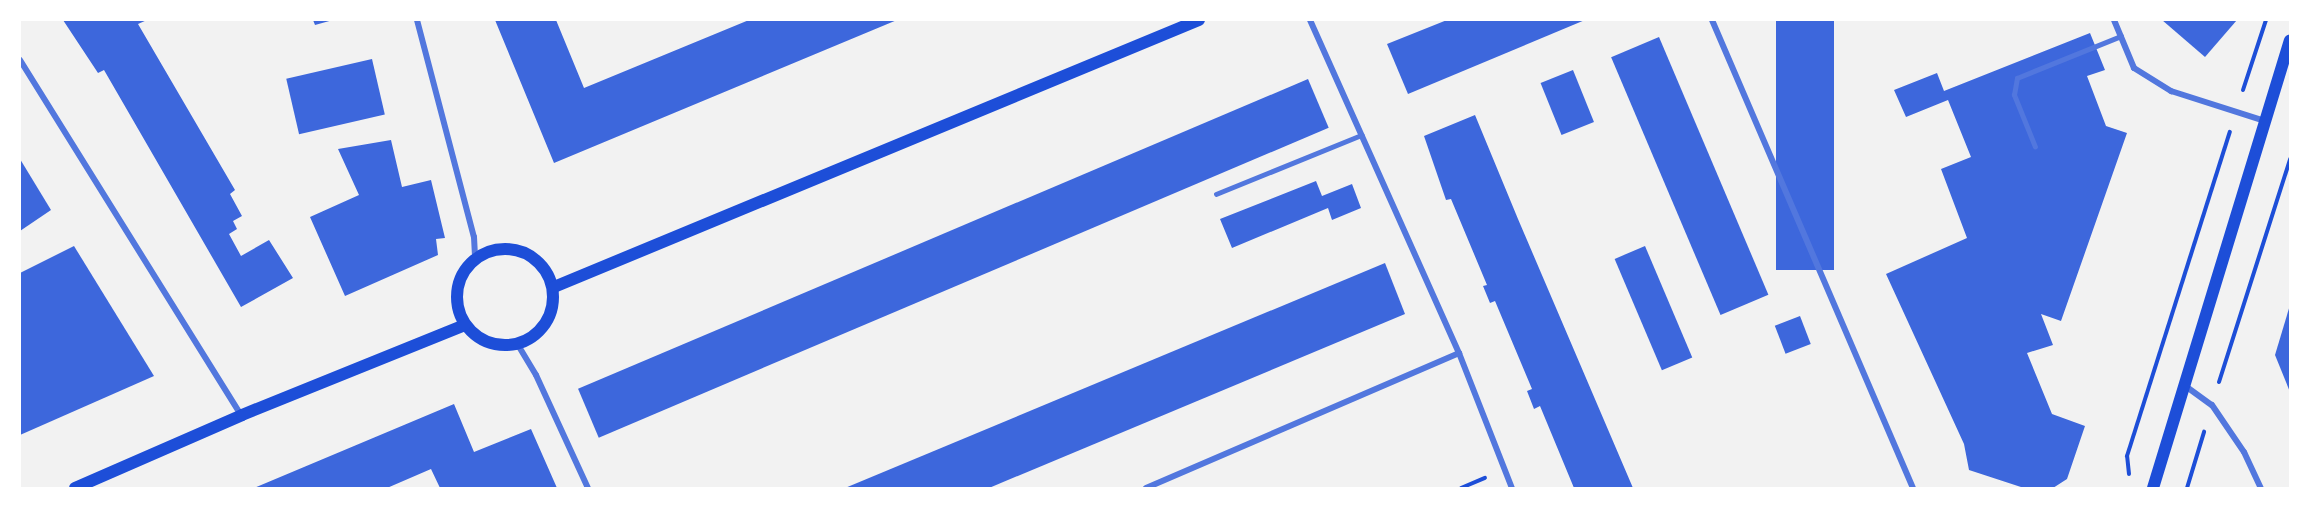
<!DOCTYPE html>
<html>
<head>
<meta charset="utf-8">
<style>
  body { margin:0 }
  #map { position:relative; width:2310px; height:508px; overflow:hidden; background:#f2f2f2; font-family:"Golos Text",sans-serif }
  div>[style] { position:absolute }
  .building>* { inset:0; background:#3d67dc; transform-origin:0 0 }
  .path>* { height:4px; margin:-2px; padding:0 2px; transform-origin:2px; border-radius:2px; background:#1d4ed8 }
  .service>* { height:4.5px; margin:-2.25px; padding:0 2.25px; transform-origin:2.25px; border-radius:2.25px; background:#5277de }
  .minor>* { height:6px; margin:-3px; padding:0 3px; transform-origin:3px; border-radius:3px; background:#5277de }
  .secondary>* { height:12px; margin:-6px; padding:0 6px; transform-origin:6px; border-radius:6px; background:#1d4ed8 }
  .secondary>.ring { margin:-6px; padding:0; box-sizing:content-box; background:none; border:12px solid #1d4ed8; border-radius:50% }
  span { translate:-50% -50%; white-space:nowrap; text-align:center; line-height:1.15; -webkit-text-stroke:4.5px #fff; paint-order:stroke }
  .frame { position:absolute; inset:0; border:21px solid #fff; pointer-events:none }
</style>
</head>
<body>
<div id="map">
  <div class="building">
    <div style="clip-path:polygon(63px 20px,147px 20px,138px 24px,235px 190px,230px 194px,242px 216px,233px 221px,237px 229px,229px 234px,241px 256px,269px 240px,293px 278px,241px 307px,104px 70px,98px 73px)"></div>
    <div style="clip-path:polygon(313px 20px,333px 20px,315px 25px)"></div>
    <div style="clip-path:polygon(495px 20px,556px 20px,584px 88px,749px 20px,897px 20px,554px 163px)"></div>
    <div style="clip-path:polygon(1447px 20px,1585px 20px,1408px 94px,1387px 44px)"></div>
    <div style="left:1776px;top:20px;width:58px;height:250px"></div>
    <div style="clip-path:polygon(2162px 20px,2237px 20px,2205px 57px)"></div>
    <div style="clip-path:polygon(2090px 33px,2105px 70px,2087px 76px,2106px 126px,2127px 133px,2061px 321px,2041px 314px,2053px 345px,2027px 353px,2052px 414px,2085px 426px,2067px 479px,2053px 488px,2024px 488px,1969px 470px,1964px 444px,1886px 274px,1967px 238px,1941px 169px,1971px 157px,1948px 100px,1906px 117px,1894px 90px,1937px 73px,1944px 91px)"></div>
    <div style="left:1659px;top:37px;width:280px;height:52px;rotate:67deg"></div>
    <div style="left:372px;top:59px;width:57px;height:88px;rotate:77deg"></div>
    <div style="left:1573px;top:70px;width:56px;height:35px;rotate:68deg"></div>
    <div style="left:1308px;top:79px;width:53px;height:793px;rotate:67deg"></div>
    <div style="clip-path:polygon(1475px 115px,1518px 219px,1633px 488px,1574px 488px,1540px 406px,1534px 409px,1527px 391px,1532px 389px,1495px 301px,1490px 303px,1483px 286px,1487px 285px,1451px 199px,1446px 200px,1424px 136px)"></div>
    <div style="clip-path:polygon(391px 140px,402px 187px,431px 180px,445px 238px,436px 239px,438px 255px,345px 296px,310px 217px,359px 195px,338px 149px)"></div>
    <div style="clip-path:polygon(20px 159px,51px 210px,20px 231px)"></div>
    <div style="clip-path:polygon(1316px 181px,1322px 196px,1352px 184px,1361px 208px,1332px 220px,1328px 208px,1232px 248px,1220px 219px)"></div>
    <div style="clip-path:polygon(74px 246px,154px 376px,20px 435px,20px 273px)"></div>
    <div style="left:1645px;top:246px;width:121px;height:33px;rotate:67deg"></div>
    <div style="clip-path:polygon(1385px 263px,1405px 314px,989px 488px,845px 488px)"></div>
    <div style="clip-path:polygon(2290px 305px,2290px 392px,2275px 355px)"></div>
    <div style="left:1800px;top:316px;width:30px;height:27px;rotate:69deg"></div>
    <div style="clip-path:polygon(454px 404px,474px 452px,531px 429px,557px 488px,440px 488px,431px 469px,387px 488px,254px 488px)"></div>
  </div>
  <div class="path">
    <div style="left:2243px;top:90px;width:74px;rotate:-71.8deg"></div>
    <div style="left:2219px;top:382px;width:234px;rotate:-72.3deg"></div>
    <div style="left:2129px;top:474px;width:18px;rotate:-96deg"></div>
    <div style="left:2127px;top:456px;width:340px;rotate:-72.4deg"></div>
    <div style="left:1461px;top:488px;width:26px;rotate:-23deg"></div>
    <div style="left:2187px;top:488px;width:59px;rotate:-73.1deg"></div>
  </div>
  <div class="service">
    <div style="left:2035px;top:147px;width:56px;rotate:-112deg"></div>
    <div style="left:2014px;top:95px;width:17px;rotate:-80deg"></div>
    <div style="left:2017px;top:78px;width:112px;rotate:-22deg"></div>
    <div style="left:1216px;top:194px;width:157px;rotate:-22.1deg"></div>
  </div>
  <div class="minor">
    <div style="left:417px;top:20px;width:224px;rotate:75.3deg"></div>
    <div style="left:474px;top:237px;width:22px;rotate:87deg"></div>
    <div style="left:1310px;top:20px;width:365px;rotate:65.9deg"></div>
    <div style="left:1459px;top:353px;width:145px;rotate:68.6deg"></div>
    <div style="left:1712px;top:20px;width:509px;rotate:66.76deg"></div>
    <div style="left:2114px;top:20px;width:52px;rotate:67.4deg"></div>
    <div style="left:2134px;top:68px;width:44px;rotate:31.9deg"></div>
    <div style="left:2171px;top:91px;width:99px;rotate:17.7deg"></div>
    <div style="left:20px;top:60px;width:418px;rotate:58.1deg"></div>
    <div style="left:518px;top:345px;width:35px;rotate:59deg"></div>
    <div style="left:536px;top:375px;width:124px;rotate:65.3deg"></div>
    <div style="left:2184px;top:385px;width:34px;rotate:36deg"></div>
    <div style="left:2212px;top:405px;width:57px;rotate:55.8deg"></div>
    <div style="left:2244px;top:452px;width:40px;rotate:65deg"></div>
    <div style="left:1146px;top:488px;width:341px;rotate:-23.3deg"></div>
  </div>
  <div class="secondary">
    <div class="ring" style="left:457px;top:249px;width:84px;height:84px"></div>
    <div style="left:554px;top:287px;width:698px;rotate:-22.49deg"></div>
    <div style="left:75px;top:488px;width:182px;rotate:-23.6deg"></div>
    <div style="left:242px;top:415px;width:240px;rotate:-22deg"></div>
    <div style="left:2153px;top:488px;width:468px;rotate:-73deg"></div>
  </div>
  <div class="frame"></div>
</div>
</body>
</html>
